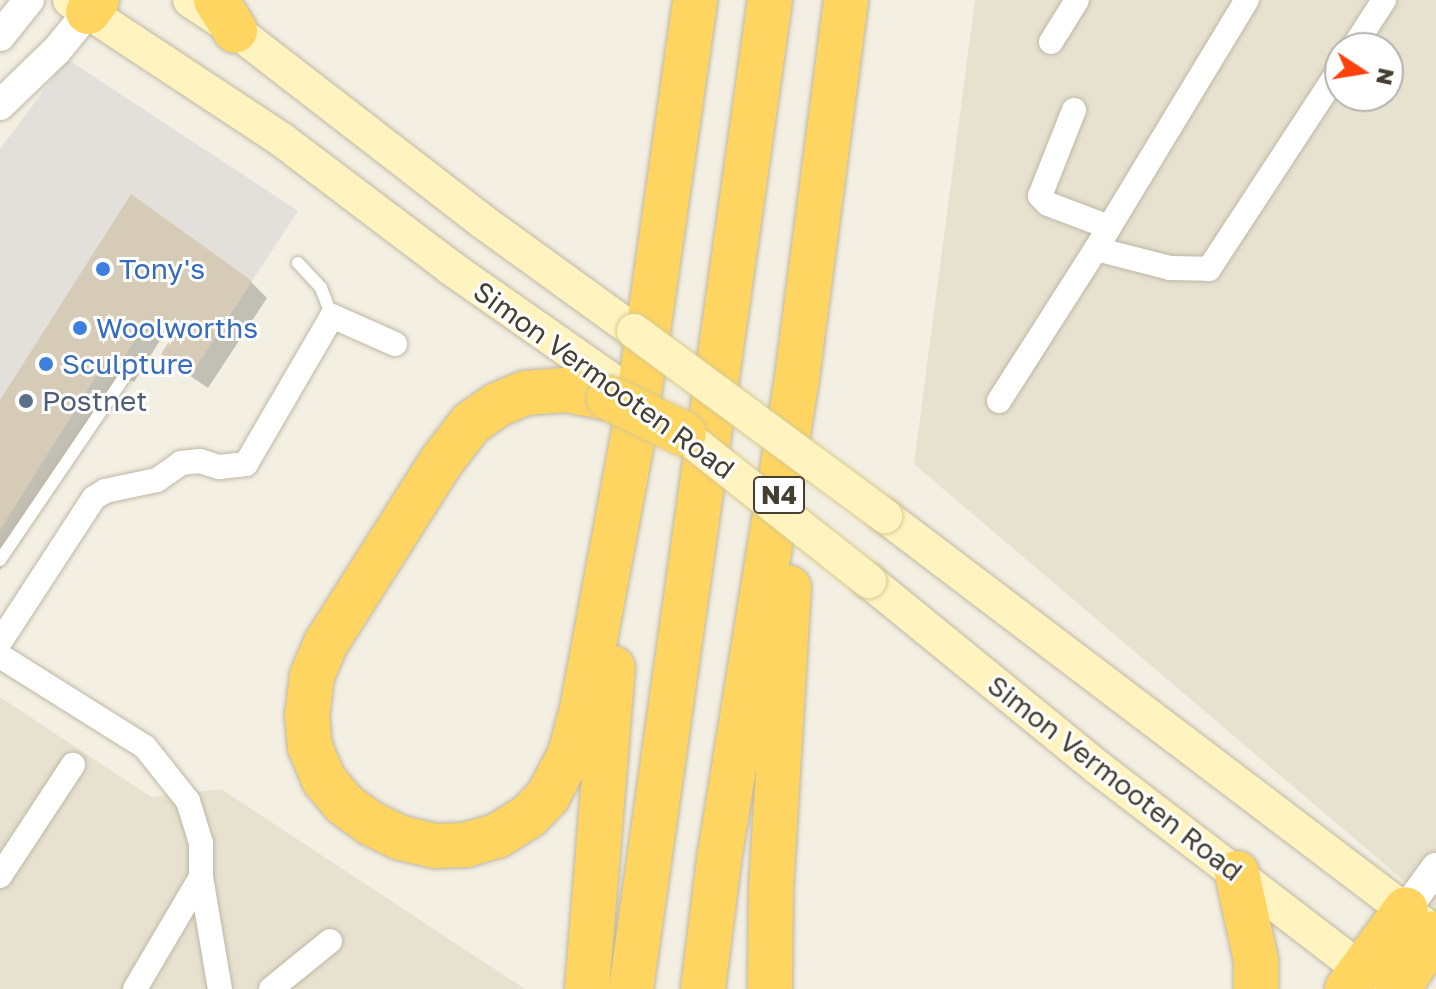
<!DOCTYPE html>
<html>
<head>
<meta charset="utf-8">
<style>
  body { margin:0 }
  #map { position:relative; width:1436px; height:989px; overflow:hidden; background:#f3efe2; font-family:"Golos Text",sans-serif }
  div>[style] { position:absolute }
  .residential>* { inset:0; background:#e7e1d0 }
  .parking>* { inset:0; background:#e3e0db }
  .shadow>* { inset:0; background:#0003 }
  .building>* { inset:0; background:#d5cbb7 }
  .roads { filter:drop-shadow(0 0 2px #bfb7a4) drop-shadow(0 0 2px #bfb7a4) }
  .service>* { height:12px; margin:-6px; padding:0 6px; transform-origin:6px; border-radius:6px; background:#fff }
  .minor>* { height:24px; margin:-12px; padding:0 12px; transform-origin:12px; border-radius:12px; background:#fff }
  .tertiary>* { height:30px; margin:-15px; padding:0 15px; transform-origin:15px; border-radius:15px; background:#fff }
  .secondary>* { height:34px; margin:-17px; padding:0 17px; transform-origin:17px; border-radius:17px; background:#fff4c0 }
  .motorway>* { height:44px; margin:-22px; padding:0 22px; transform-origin:22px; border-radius:22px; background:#ffd561 }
  .bridges { filter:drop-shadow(0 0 2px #d7c98d) drop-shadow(0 0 2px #d7c98d) }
  .secondary-bridge>* { height:34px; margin:-17px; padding:0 17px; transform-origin:17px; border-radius:17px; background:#fff4c0 }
  .motorway-bridge>* { height:44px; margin:-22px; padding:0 22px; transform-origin:22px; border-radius:22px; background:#ffd561 }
  .dots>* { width:22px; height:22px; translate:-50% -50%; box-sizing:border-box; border:4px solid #fff; border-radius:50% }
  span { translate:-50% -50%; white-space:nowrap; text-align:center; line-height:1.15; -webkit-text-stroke:6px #fff; paint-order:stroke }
  .shield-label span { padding:2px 6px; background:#fff; border:2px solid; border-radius:6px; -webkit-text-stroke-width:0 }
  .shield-label { font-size:26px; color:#453f32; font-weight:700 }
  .shop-label { font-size:28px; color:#366cbe }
  .left { translate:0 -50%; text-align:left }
  .street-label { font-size:28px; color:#453f32 }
  .service-label { font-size:28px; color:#4e5e75 }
  .north { position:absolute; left:1324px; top:32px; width:80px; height:80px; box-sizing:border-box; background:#fff; border:2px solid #b5b2ad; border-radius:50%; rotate:102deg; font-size:22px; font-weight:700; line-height:32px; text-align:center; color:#453f32 }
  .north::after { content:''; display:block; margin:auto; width:28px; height:36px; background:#ff420d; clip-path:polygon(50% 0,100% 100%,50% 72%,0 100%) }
</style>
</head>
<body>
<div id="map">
  <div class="residential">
    <div style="clip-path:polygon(evenodd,975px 0,1436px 0,1436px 908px,914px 464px,975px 0,1340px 48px,1388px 48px,1388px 96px,1340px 96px,1340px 48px)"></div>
    <div style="clip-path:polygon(0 697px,151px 797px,221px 789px,525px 989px,0 989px)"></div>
  </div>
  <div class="parking">
    <div style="clip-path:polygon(67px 59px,298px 211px,252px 281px,131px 195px,0 400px,0 149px)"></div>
  </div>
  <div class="shadow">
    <div style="clip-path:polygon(132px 197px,251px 282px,267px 298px,208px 388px,180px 369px,164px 354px,173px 339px,164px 334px,134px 382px,122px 375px,0 570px,0 403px)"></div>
  </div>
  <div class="building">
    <div style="clip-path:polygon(131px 194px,252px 281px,192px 374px,161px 354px,174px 334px,148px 319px,118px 367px,106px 361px,0 530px,0 400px)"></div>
  </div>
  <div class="roads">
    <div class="service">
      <div style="left:298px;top:263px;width:34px;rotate:47deg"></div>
      <div style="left:321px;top:288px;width:30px;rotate:69deg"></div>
      <div style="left:0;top:560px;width:231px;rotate:-55.8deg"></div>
    </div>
    <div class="minor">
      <div style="left:1051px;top:42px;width:49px;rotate:-58.2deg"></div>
      <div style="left:1353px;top:48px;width:57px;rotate:-57.1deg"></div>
      <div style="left:1074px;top:110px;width:92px;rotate:111.6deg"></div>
      <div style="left:1040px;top:196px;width:11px;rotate:45deg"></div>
      <div style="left:1048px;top:204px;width:65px;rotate:20.7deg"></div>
      <div style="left:1096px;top:249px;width:291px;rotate:-58.8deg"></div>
      <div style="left:999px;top:401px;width:180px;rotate:-57.5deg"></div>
      <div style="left:1096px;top:249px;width:76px;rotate:14.4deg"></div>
      <div style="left:1170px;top:268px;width:39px;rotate:1deg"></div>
      <div style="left:1209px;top:269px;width:239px;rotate:-56.8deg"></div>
      <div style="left:0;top:642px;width:172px;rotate:-56.9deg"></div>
      <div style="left:94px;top:498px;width:13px;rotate:-32deg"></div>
      <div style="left:105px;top:491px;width:53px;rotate:-11.9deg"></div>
      <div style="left:157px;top:480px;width:29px;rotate:-35deg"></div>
      <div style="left:181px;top:463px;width:19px;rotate:-6deg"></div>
      <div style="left:200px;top:461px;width:20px;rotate:18deg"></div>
      <div style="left:219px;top:467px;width:27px;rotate:-6deg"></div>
      <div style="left:246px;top:464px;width:171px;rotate:-59.8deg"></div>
      <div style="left:332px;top:316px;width:69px;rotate:24deg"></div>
      <div style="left:0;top:656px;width:171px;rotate:32.1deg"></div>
      <div style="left:145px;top:747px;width:69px;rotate:51.5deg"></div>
      <div style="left:188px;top:801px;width:44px;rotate:72.8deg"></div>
      <div style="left:201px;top:843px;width:34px;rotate:90deg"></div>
      <div style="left:201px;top:877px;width:114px;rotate:80.4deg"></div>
      <div style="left:0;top:876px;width:133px;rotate:-56.7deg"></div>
      <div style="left:135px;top:989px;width:130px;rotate:-59.5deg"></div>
      <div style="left:271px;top:989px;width:76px;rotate:-39.1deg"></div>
    </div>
    <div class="tertiary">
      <div style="left:0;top:36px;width:46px;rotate:-51.1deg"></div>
      <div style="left:0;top:105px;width:79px;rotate:-44deg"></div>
      <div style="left:57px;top:50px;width:49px;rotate:-50.8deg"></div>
      <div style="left:1406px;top:909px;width:51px;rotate:-53.8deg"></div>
    </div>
    <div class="secondary">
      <div style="left:70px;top:0;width:254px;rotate:33.4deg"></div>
      <div style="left:282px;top:140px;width:212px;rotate:37.1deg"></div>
      <div style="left:451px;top:268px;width:211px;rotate:35deg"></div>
      <div style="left:190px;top:0;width:54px;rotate:33.7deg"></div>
      <div style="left:235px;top:30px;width:312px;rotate:37.7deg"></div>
      <div style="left:482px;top:221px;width:188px;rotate:35.9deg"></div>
      <div style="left:885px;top:516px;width:675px;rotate:37.18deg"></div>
      <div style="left:869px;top:581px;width:294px;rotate:39.2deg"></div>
      <div style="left:1097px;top:767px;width:357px;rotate:37.5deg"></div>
    </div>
    <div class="motorway">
      <div style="left:216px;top:0;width:36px;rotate:58deg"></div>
      <div style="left:88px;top:12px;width:15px;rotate:-53deg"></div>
      <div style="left:609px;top:398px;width:45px;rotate:-169.7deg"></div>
      <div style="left:565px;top:390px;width:40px;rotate:175.7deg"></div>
      <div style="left:525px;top:393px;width:30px;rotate:157deg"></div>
      <div style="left:497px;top:405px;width:32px;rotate:145deg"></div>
      <div style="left:471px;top:423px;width:49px;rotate:127.6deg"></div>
      <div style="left:441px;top:462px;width:214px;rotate:122.4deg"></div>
      <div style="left:326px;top:643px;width:36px;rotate:113deg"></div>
      <div style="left:312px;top:676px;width:38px;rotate:97deg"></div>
      <div style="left:307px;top:714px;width:33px;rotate:85deg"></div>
      <div style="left:310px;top:747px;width:36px;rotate:67deg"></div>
      <div style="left:324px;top:780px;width:31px;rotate:50deg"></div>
      <div style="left:344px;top:804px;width:32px;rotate:36deg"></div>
      <div style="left:370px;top:823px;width:34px;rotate:26deg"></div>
      <div style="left:401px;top:838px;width:36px;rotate:13deg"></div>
      <div style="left:436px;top:846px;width:29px;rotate:-2deg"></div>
      <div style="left:465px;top:845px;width:33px;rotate:-16deg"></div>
      <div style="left:497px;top:836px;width:36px;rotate:-32deg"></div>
      <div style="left:528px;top:817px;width:29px;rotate:-46deg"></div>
      <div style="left:548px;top:796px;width:47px;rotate:-62.4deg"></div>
      <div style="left:570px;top:754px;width:47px;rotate:-75.1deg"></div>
      <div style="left:582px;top:709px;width:277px;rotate:-79.4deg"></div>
      <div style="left:633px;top:437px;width:441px;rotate:-81.9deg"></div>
      <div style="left:1237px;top:873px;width:89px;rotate:77.7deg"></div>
      <div style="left:1256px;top:960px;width:29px;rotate:90deg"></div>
      <div style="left:587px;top:989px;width:322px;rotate:-85.4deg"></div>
      <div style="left:631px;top:989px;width:999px;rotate:-82deg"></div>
      <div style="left:703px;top:989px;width:130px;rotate:-82.9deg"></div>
      <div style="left:719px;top:860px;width:488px;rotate:-80.8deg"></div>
      <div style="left:797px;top:378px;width:381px;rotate:-82.6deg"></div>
      <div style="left:770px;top:989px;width:100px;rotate:-89.4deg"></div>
      <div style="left:771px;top:889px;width:302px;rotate:-86.6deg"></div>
      <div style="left:1347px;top:989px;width:99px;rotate:-53.6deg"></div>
      <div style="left:1398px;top:989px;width:67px;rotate:-56.5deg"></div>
    </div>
  </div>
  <div class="bridges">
    <div class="secondary-bridge">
      <div style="left:634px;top:331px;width:312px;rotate:36.4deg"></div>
      <div style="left:665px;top:420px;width:260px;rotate:38.3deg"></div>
    </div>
    <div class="motorway-bridge">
      <div style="left:609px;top:398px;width:83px;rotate:25.6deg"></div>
    </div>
  </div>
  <div class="dots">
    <div style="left:103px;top:269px;background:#3f7fe0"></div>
    <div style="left:80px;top:328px;background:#3f7fe0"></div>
    <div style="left:46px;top:364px;background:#3f7fe0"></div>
    <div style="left:26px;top:401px;background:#5c6f8a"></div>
  </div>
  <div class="shield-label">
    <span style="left:779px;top:495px">N4</span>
  </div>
  <div class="shop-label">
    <span class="left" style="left:119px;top:269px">Tony's</span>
    <span class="left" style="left:96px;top:328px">Woolworths</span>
    <span class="left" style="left:62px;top:364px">Sculpture</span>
  </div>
  <div class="street-label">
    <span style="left:604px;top:380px;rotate:36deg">Simon Vermooten Road</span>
    <span style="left:1115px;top:778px;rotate:38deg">Simon Vermooten Road</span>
  </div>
  <div class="service-label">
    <span class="left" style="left:42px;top:401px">Postnet</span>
  </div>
  <div class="north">N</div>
</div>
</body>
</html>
